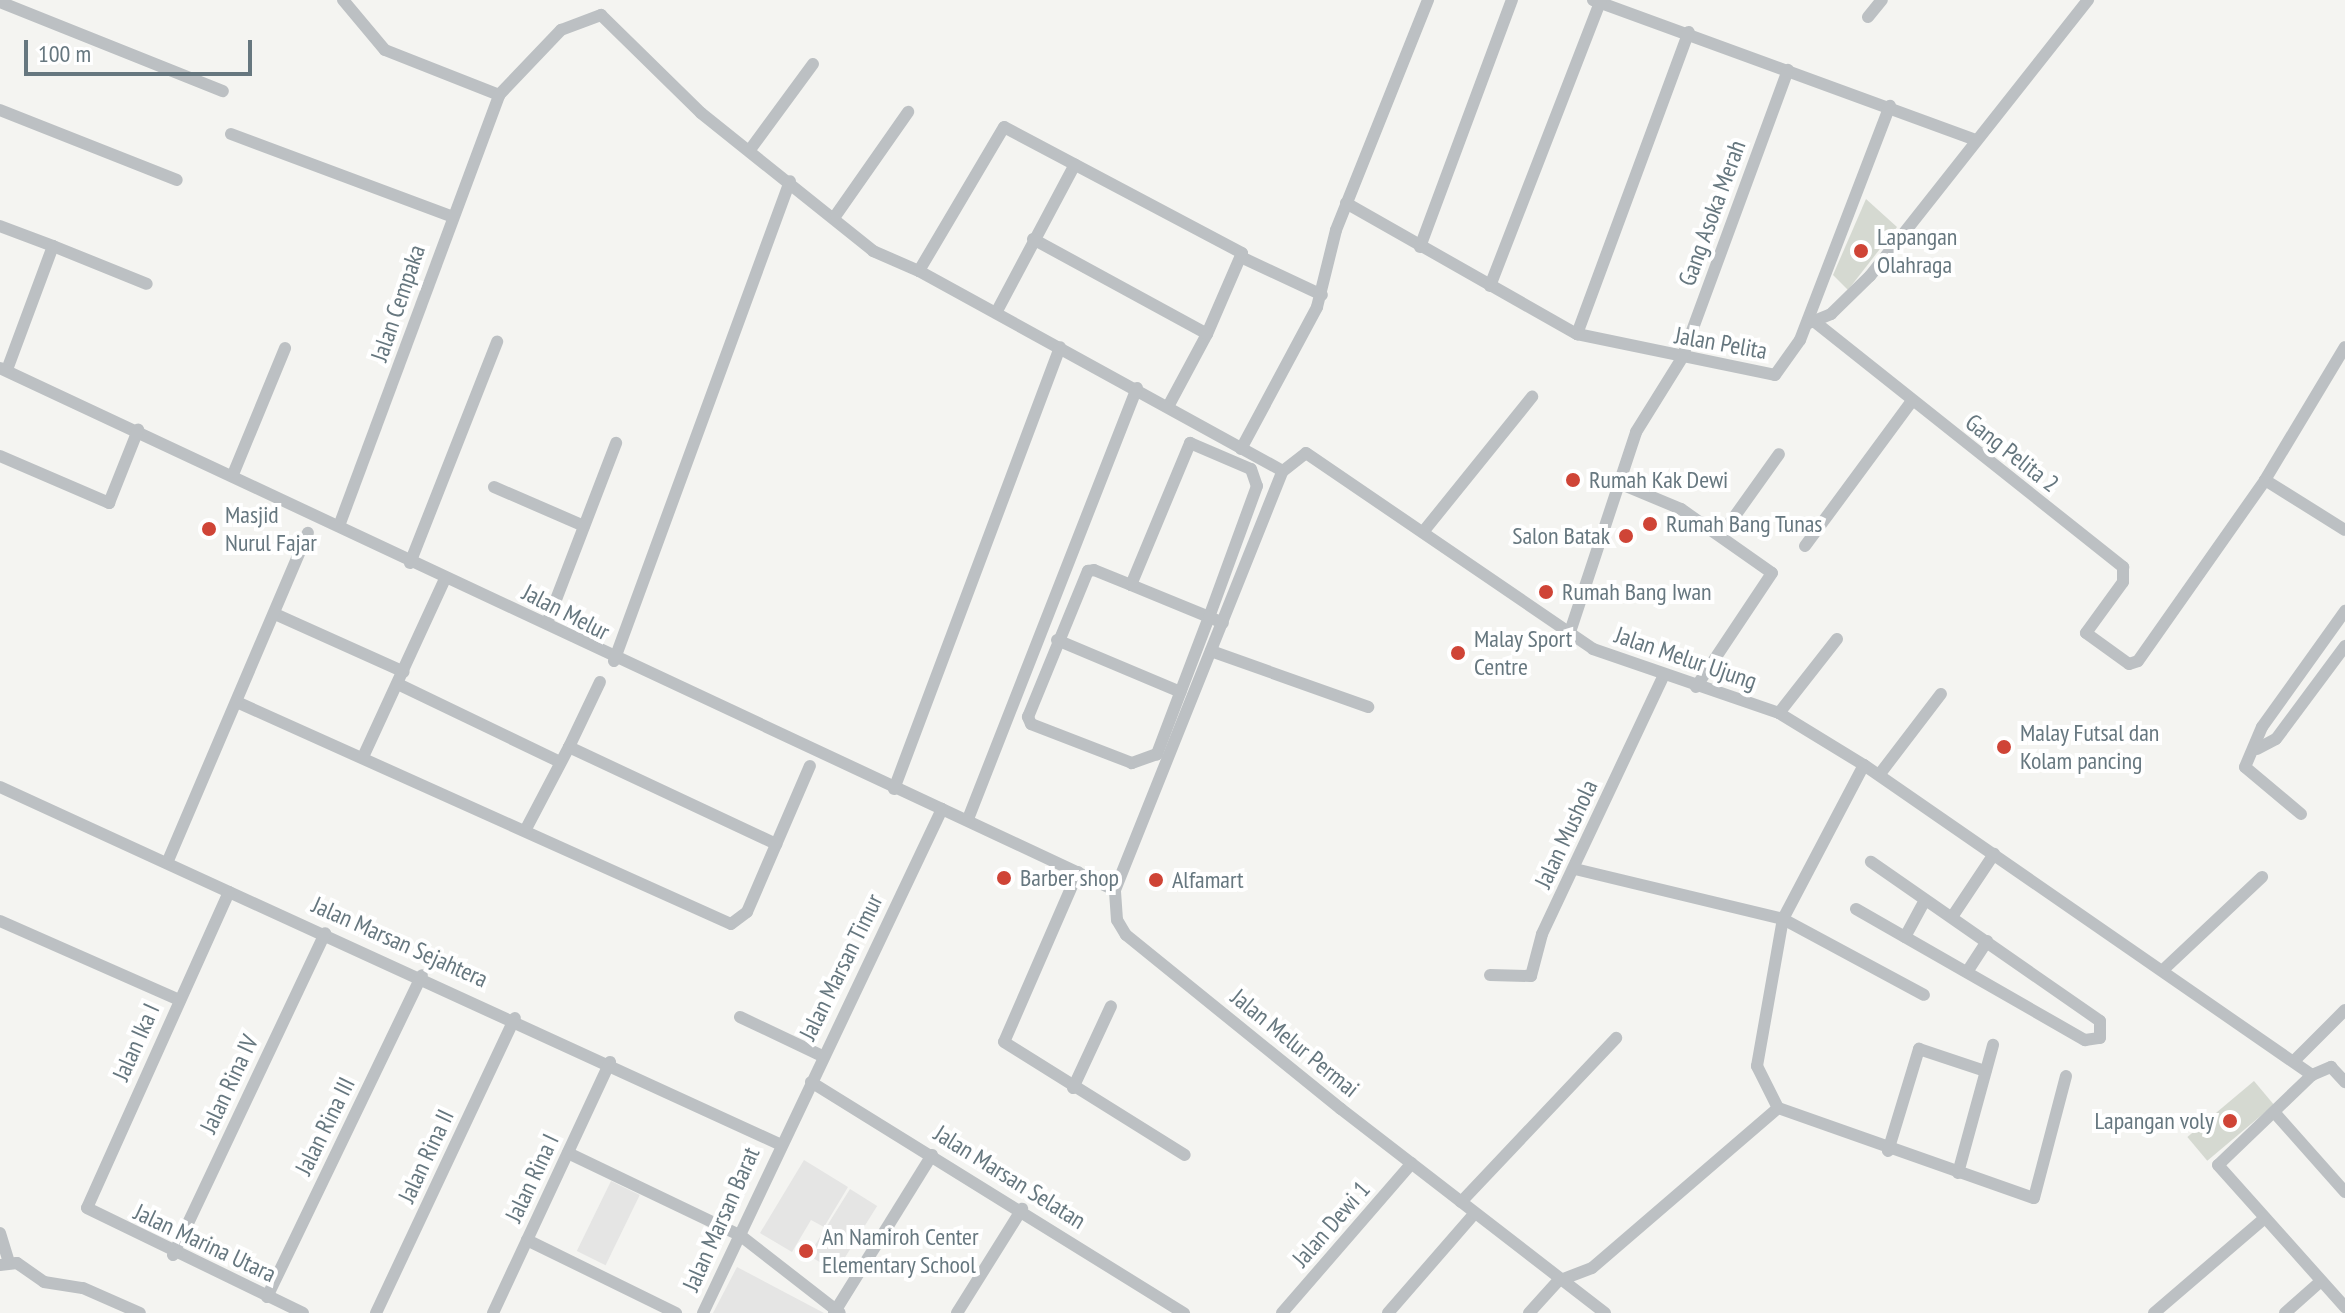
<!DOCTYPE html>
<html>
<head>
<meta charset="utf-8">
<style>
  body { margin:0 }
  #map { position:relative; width:2345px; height:1313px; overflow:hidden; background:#f4f4f1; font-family:"PT Sans Narrow",sans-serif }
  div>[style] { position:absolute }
  .built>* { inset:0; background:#e5e5e4; transform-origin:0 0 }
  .green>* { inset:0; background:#d5d9d1; transform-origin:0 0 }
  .minor>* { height:12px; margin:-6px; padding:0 6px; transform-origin:6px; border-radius:6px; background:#bcc0c3 }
  .dots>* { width:22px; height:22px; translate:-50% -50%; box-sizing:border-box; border:4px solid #fff; border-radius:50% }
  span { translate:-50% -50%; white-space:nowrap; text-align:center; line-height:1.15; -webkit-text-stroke:8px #fff; paint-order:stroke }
  .street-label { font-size:24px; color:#66777f }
  .poi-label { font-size:24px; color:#66777f }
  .left { translate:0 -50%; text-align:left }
  .right { translate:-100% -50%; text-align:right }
  .scale { position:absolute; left:24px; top:40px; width:228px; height:36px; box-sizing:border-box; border:4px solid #66777f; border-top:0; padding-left:10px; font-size:24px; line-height:28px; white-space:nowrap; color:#66777f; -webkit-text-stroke:6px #fff; paint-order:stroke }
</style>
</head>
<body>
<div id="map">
  <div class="built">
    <div style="clip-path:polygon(804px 1160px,848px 1187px,824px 1227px,811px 1220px,792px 1252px,760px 1233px)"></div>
    <div style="left:611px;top:1181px;width:32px;height:78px;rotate:26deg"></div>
    <div style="left:850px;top:1189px;width:32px;height:78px;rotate:32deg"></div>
    <div style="clip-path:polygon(737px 1267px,824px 1313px,713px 1313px)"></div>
  </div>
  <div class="green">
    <div style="clip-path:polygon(1866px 199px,1897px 227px,1848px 290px,1833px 275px)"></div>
    <div style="left:2254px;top:1081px;width:31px;height:87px;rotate:50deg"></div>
  </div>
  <div class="minor">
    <div style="left:343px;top:0;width:65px;rotate:50deg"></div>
    <div style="left:385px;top:50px;width:123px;rotate:21.5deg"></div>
    <div style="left:499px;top:95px;width:90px;rotate:-46.4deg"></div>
    <div style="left:561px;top:30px;width:43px;rotate:-20.6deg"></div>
    <div style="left:601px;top:15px;width:140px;rotate:44.4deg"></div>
    <div style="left:701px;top:113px;width:221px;rotate:38.7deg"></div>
    <div style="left:873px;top:251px;width:50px;rotate:23.5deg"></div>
    <div style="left:1593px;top:0;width:405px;rotate:20.1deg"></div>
    <div style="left:0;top:2px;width:240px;rotate:21.8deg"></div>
    <div style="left:1868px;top:17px;width:22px;rotate:-51deg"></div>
    <div style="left:0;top:110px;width:190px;rotate:21.6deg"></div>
    <div style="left:231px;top:134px;width:234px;rotate:20.5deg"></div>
    <div style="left:752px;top:147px;width:103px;rotate:-53.7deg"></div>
    <div style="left:1346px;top:203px;width:266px;rotate:29.6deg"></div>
    <div style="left:1577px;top:334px;width:202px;rotate:11.7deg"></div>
    <div style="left:1775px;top:375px;width:43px;rotate:-54.5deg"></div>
    <div style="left:1800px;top:340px;width:251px;rotate:-69deg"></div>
    <div style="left:836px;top:215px;width:126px;rotate:-55deg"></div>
    <div style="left:0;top:226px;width:57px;rotate:20.7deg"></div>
    <div style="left:53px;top:246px;width:132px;rotate:110.4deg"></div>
    <div style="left:1033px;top:239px;width:198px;rotate:28.6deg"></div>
    <div style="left:1207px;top:334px;width:81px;rotate:118.2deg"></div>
    <div style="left:53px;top:246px;width:101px;rotate:22deg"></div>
    <div style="left:1420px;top:247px;width:264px;rotate:-69.6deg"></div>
    <div style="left:1243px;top:258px;width:87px;rotate:25.1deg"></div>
    <div style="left:1490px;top:286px;width:305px;rotate:-68.8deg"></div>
    <div style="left:997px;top:311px;width:166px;rotate:-62deg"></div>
    <div style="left:1815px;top:322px;width:394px;rotate:38.5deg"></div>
    <div style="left:2123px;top:567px;width:15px;rotate:90deg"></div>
    <div style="left:2123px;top:582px;width:63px;rotate:126deg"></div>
    <div style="left:2086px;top:633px;width:53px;rotate:35.8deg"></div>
    <div style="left:2129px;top:664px;width:9px;rotate:-18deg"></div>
    <div style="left:2138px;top:661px;width:221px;rotate:-54.9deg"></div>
    <div style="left:2265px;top:480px;width:155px;rotate:-59deg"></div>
    <div style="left:1809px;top:323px;width:24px;rotate:-22deg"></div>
    <div style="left:1831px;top:314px;width:54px;rotate:-44.3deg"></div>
    <div style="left:1870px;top:276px;width:352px;rotate:-51.7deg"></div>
    <div style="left:1207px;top:334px;width:88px;rotate:-66.6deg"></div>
    <div style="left:1242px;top:253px;width:269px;rotate:-152.1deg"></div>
    <div style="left:1004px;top:127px;width:167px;rotate:120.6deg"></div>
    <div style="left:919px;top:271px;width:415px;rotate:28.8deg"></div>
    <div style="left:1577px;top:334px;width:322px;rotate:-69.7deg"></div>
    <div style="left:0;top:368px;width:1231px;rotate:25.09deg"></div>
    <div style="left:1241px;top:449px;width:161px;rotate:-61.8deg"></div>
    <div style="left:1317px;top:307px;width:79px;rotate:-76.1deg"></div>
    <div style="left:1336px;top:230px;width:248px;rotate:-68.2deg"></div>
    <div style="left:0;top:456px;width:119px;rotate:23.3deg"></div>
    <div style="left:109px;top:503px;width:79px;rotate:-68.3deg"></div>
    <div style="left:234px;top:472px;width:134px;rotate:-67.6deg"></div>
    <div style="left:2265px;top:480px;width:94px;rotate:32deg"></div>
    <div style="left:1621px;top:484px;width:65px;rotate:22.6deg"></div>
    <div style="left:1681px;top:509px;width:111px;rotate:35.1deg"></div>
    <div style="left:1772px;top:573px;width:137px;rotate:123.7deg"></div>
    <div style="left:494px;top:487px;width:98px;rotate:23.4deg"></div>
    <div style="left:339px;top:526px;width:460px;rotate:-69.6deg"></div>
    <div style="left:1423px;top:532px;width:174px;rotate:-51.1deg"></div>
    <div style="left:1722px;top:534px;width:98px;rotate:-54.5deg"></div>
    <div style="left:1805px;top:546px;width:179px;rotate:-53.6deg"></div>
    <div style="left:410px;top:563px;width:238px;rotate:-68.5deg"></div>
    <div style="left:1131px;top:585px;width:154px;rotate:-67.4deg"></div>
    <div style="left:1190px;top:443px;width:66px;rotate:23.1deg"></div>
    <div style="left:1251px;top:469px;width:18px;rotate:71deg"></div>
    <div style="left:1257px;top:486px;width:140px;rotate:110.1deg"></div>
    <div style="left:1209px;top:617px;width:147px;rotate:110.8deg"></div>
    <div style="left:1157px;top:754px;width:27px;rotate:160deg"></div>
    <div style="left:1132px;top:763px;width:108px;rotate:-158.9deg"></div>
    <div style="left:1031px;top:724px;width:8px;rotate:-113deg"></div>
    <div style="left:1028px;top:717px;width:158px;rotate:-67.7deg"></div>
    <div style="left:1088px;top:571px;width:6px;rotate:-9deg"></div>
    <div style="left:1094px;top:570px;width:40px;rotate:22deg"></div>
    <div style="left:1131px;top:585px;width:84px;rotate:22.3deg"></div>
    <div style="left:1209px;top:617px;width:15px;rotate:23deg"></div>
    <div style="left:275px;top:614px;width:141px;rotate:24.2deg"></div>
    <div style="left:547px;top:623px;width:193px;rotate:-69deg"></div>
    <div style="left:1569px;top:635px;width:214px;rotate:-71.7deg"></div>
    <div style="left:1636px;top:432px;width:87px;rotate:-58.1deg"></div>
    <div style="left:1682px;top:358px;width:307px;rotate:-69.8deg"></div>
    <div style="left:1057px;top:640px;width:134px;rotate:22.8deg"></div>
    <div style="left:1211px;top:651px;width:167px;rotate:19.6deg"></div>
    <div style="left:614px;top:661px;width:511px;rotate:-69.86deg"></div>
    <div style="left:400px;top:685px;width:178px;rotate:25.7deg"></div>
    <div style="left:239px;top:703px;width:539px;rotate:24.19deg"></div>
    <div style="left:731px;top:924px;width:20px;rotate:-37deg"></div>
    <div style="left:747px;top:912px;width:159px;rotate:-66.7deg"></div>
    <div style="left:1779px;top:713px;width:94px;rotate:-51.9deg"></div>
    <div style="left:569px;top:747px;width:72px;rotate:-64.5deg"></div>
    <div style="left:2257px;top:749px;width:21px;rotate:-28deg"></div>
    <div style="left:2276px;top:739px;width:116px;rotate:-53.4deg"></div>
    <div style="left:363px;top:757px;width:196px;rotate:-65.3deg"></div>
    <div style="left:1879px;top:775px;width:102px;rotate:-52.6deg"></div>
    <div style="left:0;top:787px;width:857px;rotate:24.62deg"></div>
    <div style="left:894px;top:789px;width:472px;rotate:-69.4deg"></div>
    <div style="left:2301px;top:814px;width:73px;rotate:-140deg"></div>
    <div style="left:2245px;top:767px;width:43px;rotate:-67deg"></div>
    <div style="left:2262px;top:727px;width:143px;rotate:-54.4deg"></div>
    <div style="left:968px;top:819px;width:463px;rotate:-68.6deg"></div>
    <div style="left:527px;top:827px;width:90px;rotate:-62.3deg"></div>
    <div style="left:569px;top:747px;width:229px;rotate:25.1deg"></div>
    <div style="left:167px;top:863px;width:359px;rotate:-66.9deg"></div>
    <div style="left:1575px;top:869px;width:214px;rotate:13.5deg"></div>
    <div style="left:1783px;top:919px;width:160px;rotate:28.3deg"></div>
    <div style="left:1078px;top:872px;width:185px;rotate:113.5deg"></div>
    <div style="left:1004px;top:1042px;width:213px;rotate:32deg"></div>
    <div style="left:229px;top:892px;width:346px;rotate:114.2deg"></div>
    <div style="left:87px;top:1208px;width:240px;rotate:25.9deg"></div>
    <div style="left:1856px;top:909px;width:264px;rotate:29.8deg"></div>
    <div style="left:2085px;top:1040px;width:15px;rotate:-8deg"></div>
    <div style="left:2100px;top:1038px;width:17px;rotate:-90deg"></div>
    <div style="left:2100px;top:1021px;width:279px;rotate:-145.2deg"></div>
    <div style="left:1952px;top:917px;width:76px;rotate:-56.3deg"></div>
    <div style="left:0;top:921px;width:196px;rotate:23.8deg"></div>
    <div style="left:1905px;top:937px;width:42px;rotate:-61.6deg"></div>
    <div style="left:2163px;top:970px;width:136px;rotate:-43.2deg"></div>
    <div style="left:1967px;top:972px;width:37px;rotate:-57deg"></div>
    <div style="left:1490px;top:975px;width:41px;rotate:1.4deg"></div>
    <div style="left:1531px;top:976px;width:43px;rotate:-75.3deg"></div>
    <div style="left:1542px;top:934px;width:286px;rotate:-64.8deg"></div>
    <div style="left:740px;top:1017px;width:91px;rotate:25.4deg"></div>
    <div style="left:2294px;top:1061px;width:72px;rotate:-45deg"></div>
    <div style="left:2312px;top:1075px;width:130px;rotate:136.2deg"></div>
    <div style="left:2218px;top:1165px;width:191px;rotate:48.2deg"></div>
    <div style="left:811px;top:1082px;width:439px;rotate:31.8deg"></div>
    <div style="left:1073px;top:1088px;width:90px;rotate:-65.1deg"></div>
    <div style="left:1778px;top:1108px;width:271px;rotate:19.4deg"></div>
    <div style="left:2034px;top:1198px;width:126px;rotate:-75.3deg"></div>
    <div style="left:2274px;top:1112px;width:107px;rotate:48.4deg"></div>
    <div style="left:1888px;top:1151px;width:107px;rotate:-73.1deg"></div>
    <div style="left:1919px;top:1049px;width:70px;rotate:18.4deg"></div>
    <div style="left:568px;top:1153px;width:192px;rotate:25.6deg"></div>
    <div style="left:741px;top:1236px;width:125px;rotate:37.9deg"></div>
    <div style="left:1958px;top:1173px;width:133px;rotate:-74.7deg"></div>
    <div style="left:1461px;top:1202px;width:226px;rotate:-46.6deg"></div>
    <div style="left:0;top:1233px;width:28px;rotate:73deg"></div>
    <div style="left:527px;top:1240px;width:166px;rotate:26.1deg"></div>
    <div style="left:173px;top:1255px;width:356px;rotate:-64.7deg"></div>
    <div style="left:0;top:1265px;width:17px;rotate:-7deg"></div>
    <div style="left:17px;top:1263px;width:33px;rotate:35deg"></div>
    <div style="left:44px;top:1282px;width:39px;rotate:9deg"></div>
    <div style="left:83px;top:1288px;width:62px;rotate:23.7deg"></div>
    <div style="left:1558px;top:1281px;width:36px;rotate:-21deg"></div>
    <div style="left:1592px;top:1268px;width:245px;rotate:-40.7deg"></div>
    <div style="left:1778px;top:1108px;width:47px;rotate:-116.6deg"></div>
    <div style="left:1757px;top:1066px;width:149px;rotate:-80deg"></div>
    <div style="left:1783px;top:919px;width:174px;rotate:-62.3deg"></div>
    <div style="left:267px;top:1297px;width:357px;rotate:-64.3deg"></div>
    <div style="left:376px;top:1313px;width:326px;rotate:-64.8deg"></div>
    <div style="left:493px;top:1313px;width:277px;rotate:-65deg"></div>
    <div style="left:703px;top:1313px;width:558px;rotate:-64.63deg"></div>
    <div style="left:834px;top:1313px;width:186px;rotate:-58.2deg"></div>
    <div style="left:957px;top:1313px;width:123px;rotate:-58deg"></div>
    <div style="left:1282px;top:1313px;width:198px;rotate:-49.1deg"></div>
    <div style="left:1388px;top:1313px;width:131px;rotate:-49deg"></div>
    <div style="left:1529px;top:1313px;width:43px;rotate:-47.8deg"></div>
    <div style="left:1605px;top:1313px;width:334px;rotate:-142.3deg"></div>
    <div style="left:1341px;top:1109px;width:277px;rotate:-141deg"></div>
    <div style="left:1126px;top:935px;width:17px;rotate:-121deg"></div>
    <div style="left:1117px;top:920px;width:30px;rotate:-94deg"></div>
    <div style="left:1115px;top:890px;width:451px;rotate:-68.2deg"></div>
    <div style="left:1283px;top:471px;width:29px;rotate:-38deg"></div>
    <div style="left:1306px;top:453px;width:348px;rotate:34.3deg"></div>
    <div style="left:1593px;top:649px;width:197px;rotate:19deg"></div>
    <div style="left:1779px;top:713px;width:100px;rotate:31.5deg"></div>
    <div style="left:1864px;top:765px;width:545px;rotate:34.68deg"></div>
    <div style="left:2312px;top:1075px;width:21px;rotate:-23deg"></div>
    <div style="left:2331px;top:1067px;width:21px;rotate:47deg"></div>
    <div style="left:2154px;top:1313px;width:146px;rotate:-40.6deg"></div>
    <div style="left:2285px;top:1313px;width:48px;rotate:-41.6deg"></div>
  </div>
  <div class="dots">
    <div style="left:1861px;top:251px;background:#cf4436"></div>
    <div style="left:1573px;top:480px;background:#cf4436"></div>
    <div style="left:1650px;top:524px;background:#cf4436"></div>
    <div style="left:209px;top:529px;background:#cf4436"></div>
    <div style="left:1626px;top:536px;background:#cf4436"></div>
    <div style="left:1546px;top:592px;background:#cf4436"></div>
    <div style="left:1458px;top:653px;background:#cf4436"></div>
    <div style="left:2004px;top:747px;background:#cf4436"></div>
    <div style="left:1004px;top:878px;background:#cf4436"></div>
    <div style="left:1156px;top:880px;background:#cf4436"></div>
    <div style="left:2230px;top:1121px;background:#cf4436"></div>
    <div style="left:806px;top:1251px;background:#cf4436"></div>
  </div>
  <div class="street-label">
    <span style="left:1712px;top:213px;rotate:-70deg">Gang Asoka Merah</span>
    <span style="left:398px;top:303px;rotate:-71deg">Jalan Cempaka</span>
    <span style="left:1721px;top:343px;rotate:10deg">Jalan Pelita</span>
    <span style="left:2012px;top:453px;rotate:38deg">Gang Pelita 2</span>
    <span style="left:566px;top:612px;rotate:27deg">Jalan Melur</span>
    <span style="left:1686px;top:658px;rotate:19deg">Jalan Melur Ujung</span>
    <span style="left:1566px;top:834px;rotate:-65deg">Jalan Mushola</span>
    <span style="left:400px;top:942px;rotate:24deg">Jalan Marsan Sejahtera</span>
    <span style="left:841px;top:967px;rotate:-64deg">Jalan Marsan Timur</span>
    <span style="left:136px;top:1042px;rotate:-66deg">Jalan Ika I</span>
    <span style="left:1295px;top:1043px;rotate:39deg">Jalan Melur Permai</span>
    <span style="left:229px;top:1084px;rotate:-65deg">Jalan Rina IV</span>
    <span style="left:325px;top:1126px;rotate:-64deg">Jalan Rina III</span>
    <span style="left:426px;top:1156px;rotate:-65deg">Jalan Rina II</span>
    <span style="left:1010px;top:1177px;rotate:32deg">Jalan Marsan Selatan</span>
    <span style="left:532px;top:1178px;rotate:-65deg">Jalan Rina I</span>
    <span style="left:721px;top:1219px;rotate:-66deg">Jalan Marsan Barat</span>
    <span style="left:1331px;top:1224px;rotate:-49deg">Jalan Dewi 1</span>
    <span style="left:205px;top:1243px;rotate:25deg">Jalan Marina Utara</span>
  </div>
  <div class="poi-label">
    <span class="left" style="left:1877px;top:251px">Lapangan<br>Olahraga</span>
    <span class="left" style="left:1589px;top:480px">Rumah Kak Dewi</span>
    <span class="left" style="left:225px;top:529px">Masjid<br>Nurul Fajar</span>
    <span class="left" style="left:1666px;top:524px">Rumah Bang Tunas</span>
    <span class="right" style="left:1610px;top:536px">Salon Batak</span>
    <span class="left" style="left:1562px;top:592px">Rumah Bang Iwan</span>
    <span class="left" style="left:1474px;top:653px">Malay Sport<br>Centre</span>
    <span class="left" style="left:2020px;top:747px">Malay Futsal dan<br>Kolam pancing</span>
    <span class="left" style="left:1020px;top:878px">Barber shop</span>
    <span class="left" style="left:1172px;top:880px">Alfamart</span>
    <span class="right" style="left:2214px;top:1121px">Lapangan voly</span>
    <span class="left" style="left:822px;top:1251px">An Namiroh Center<br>Elementary School</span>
  </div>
  <div class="scale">100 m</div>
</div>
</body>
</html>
